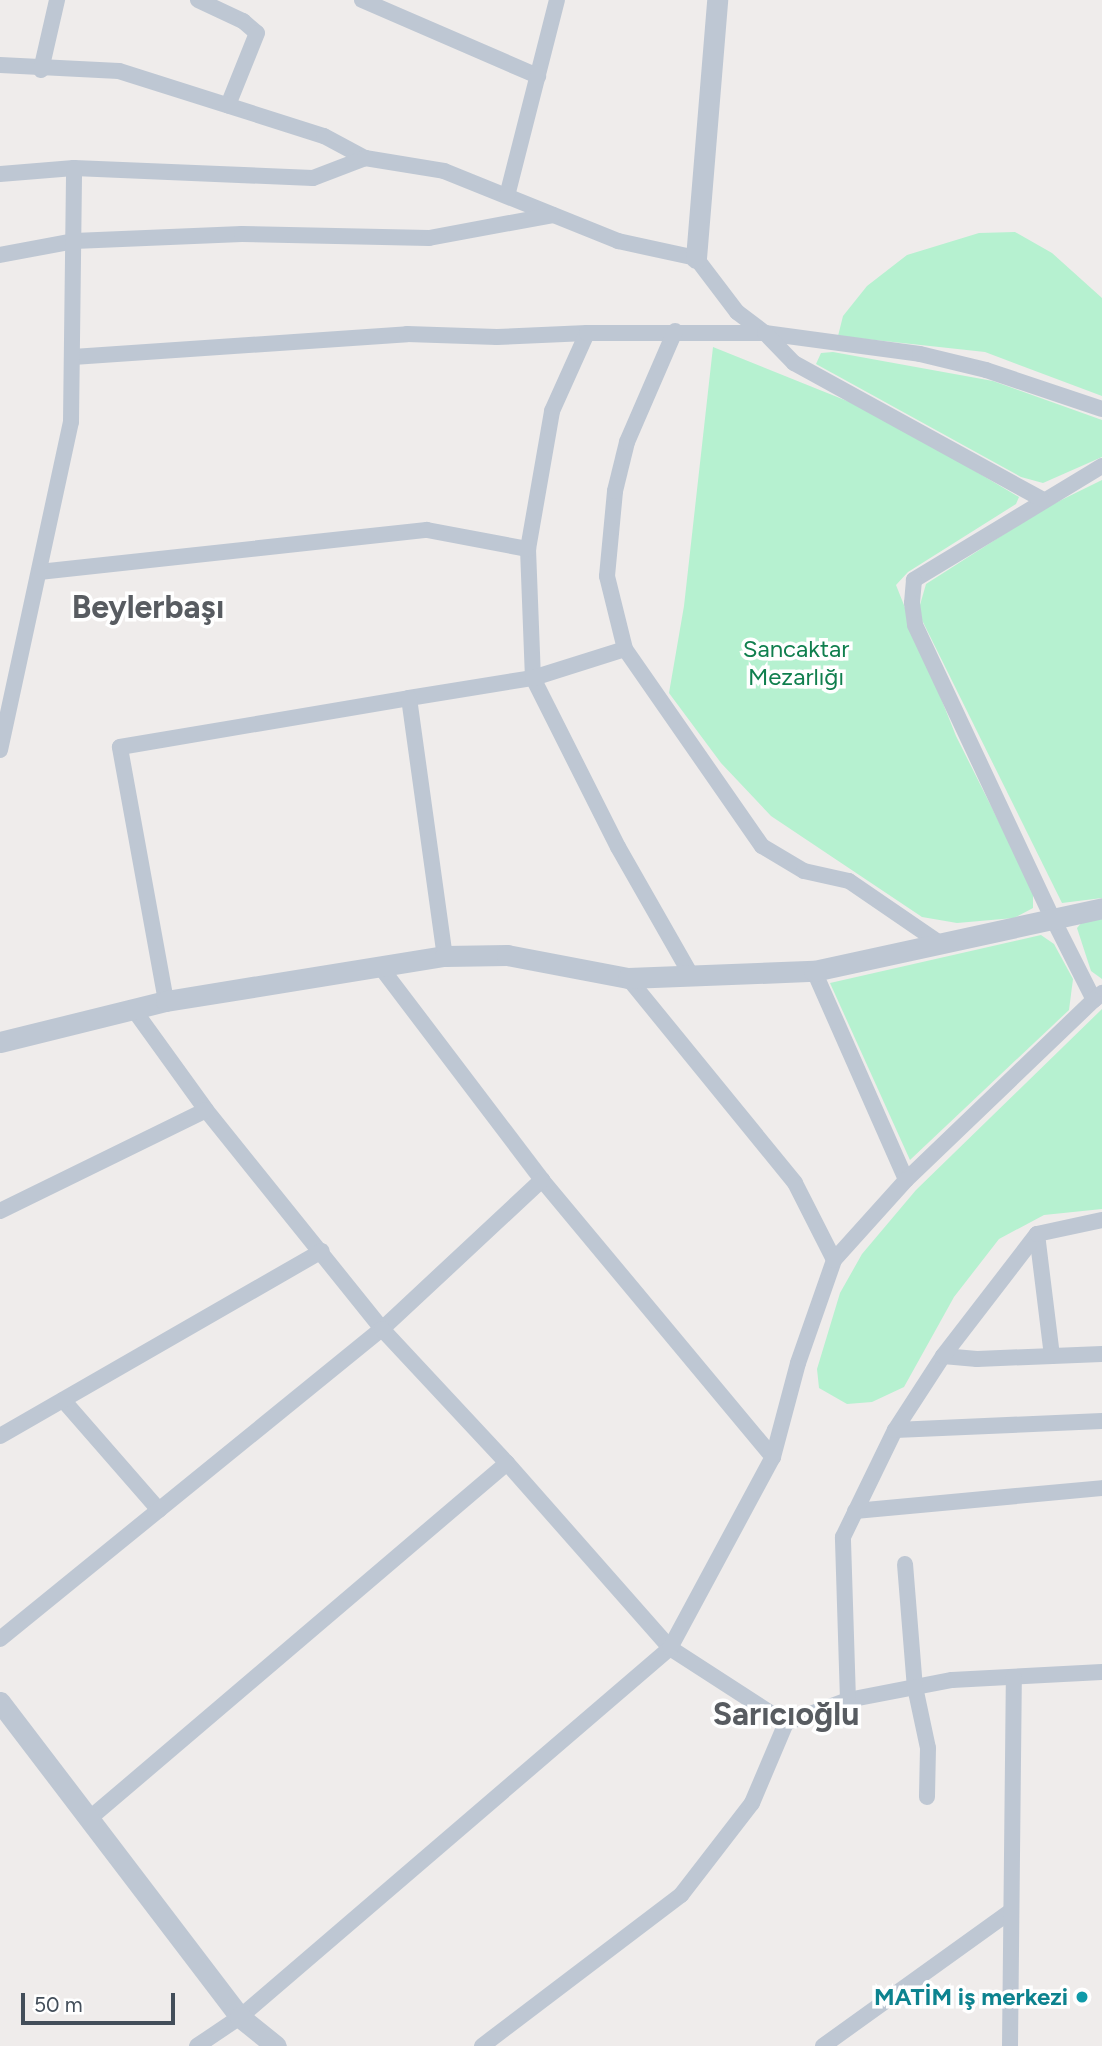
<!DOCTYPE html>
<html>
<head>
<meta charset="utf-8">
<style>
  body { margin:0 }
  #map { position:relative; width:1102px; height:2046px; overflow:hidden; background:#efeceb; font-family:Figtree,sans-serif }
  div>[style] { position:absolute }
  .green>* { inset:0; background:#b6f1d0 }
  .minor>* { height:16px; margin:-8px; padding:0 8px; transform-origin:8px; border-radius:8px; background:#bec7d3 }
  .tertiary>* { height:21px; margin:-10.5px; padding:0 10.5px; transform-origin:10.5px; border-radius:10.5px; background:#bec7d3 }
  .dots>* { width:19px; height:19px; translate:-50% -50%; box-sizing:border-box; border:4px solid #fff; border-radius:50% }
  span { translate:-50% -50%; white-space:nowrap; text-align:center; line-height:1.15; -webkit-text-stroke:7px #fff; paint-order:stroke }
  .park-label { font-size:24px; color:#107f4e }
  .culture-label { font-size:24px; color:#0d838f; font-weight:700 }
  .right { translate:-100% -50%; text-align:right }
  .district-label { font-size:32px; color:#585c61; font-weight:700 }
  .scale { position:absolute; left:21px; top:1993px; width:154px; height:32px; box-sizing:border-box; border:4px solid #434e5a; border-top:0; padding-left:9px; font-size:21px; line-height:24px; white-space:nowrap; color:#434e5a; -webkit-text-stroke:5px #fff; paint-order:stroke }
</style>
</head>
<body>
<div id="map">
  <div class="green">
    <div style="clip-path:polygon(1015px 232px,1052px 253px,1102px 298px,1102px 396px,985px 352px,838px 336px,843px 316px,867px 286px,907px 255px,979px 233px)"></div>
    <div style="clip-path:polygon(713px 347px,877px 413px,1019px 497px,1016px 504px,908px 572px,896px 585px,956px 736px,1033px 890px,1033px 908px,1014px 918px,957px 923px,922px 917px,771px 816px,721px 763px,669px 693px,684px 606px)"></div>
    <div style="clip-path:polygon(833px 352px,993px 381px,1102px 420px,1102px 457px,1043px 483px,1021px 477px,816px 364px,821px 353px)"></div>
    <div style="clip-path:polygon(1102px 480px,1102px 898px,1062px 903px,918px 612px,926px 584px,1045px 508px)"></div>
    <div style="clip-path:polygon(1102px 918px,1102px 979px,1091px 971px,1077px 928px,1083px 921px)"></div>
    <div style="clip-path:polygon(1041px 935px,1054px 944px,1073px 979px,1069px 1010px,910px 1160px,830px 983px)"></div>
    <div style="clip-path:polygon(1102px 1009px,1102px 1209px,1044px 1215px,999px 1239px,954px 1297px,904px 1387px,872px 1402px,847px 1404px,819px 1388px,817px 1369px,840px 1293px,862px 1254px,916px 1190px)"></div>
  </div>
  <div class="minor">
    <div style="left:198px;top:0;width:50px;rotate:25deg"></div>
    <div style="left:243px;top:21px;width:18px;rotate:41deg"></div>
    <div style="left:257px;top:33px;width:78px;rotate:111.9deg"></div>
    <div style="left:362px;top:0;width:192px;rotate:23.4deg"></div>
    <div style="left:0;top:65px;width:119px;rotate:2.9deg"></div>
    <div style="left:119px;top:71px;width:215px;rotate:17.6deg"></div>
    <div style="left:324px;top:136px;width:47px;rotate:28.2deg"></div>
    <div style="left:41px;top:70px;width:72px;rotate:-77.1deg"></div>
    <div style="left:0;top:174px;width:74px;rotate:-4.6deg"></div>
    <div style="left:74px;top:168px;width:239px;rotate:2.4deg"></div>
    <div style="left:313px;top:178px;width:56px;rotate:-21deg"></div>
    <div style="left:365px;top:158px;width:80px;rotate:9.3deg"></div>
    <div style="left:444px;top:171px;width:188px;rotate:21.9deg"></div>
    <div style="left:618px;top:241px;width:80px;rotate:12.3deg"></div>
    <div style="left:696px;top:258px;width:68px;rotate:52.8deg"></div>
    <div style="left:737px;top:312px;width:35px;rotate:37deg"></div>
    <div style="left:765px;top:333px;width:156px;rotate:7.7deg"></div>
    <div style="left:920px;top:354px;width:68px;rotate:13.6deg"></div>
    <div style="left:986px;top:370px;width:122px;rotate:18.6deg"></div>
    <div style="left:507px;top:196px;width:202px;rotate:-75.7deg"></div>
    <div style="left:0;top:255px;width:75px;rotate:-10.7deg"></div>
    <div style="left:74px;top:241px;width:168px;rotate:-2.4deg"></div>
    <div style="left:242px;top:234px;width:187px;rotate:1.2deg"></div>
    <div style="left:429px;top:238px;width:126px;rotate:-10.5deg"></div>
    <div style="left:73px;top:357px;width:335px;rotate:-3.9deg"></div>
    <div style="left:407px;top:334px;width:90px;rotate:1.9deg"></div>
    <div style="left:497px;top:337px;width:90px;rotate:-2.5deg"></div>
    <div style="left:1102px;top:466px;width:220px;rotate:148.8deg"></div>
    <div style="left:914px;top:580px;width:23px;rotate:95deg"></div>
    <div style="left:912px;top:603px;width:22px;rotate:82deg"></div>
    <div style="left:915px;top:625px;width:323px;rotate:64.9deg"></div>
    <div style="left:1052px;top:917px;width:93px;rotate:63.2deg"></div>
    <div style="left:1094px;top:1000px;width:11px;rotate:-41deg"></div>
    <div style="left:528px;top:549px;width:129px;rotate:87.8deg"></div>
    <div style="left:533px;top:678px;width:189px;rotate:63.3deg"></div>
    <div style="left:618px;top:847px;width:147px;rotate:60.3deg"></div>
    <div style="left:39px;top:572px;width:390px;rotate:-6.2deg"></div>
    <div style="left:427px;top:530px;width:103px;rotate:10.7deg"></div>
    <div style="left:528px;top:549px;width:140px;rotate:-80.1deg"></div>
    <div style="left:552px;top:411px;width:85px;rotate:-65.8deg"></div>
    <div style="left:587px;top:333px;width:178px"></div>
    <div style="left:765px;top:333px;width:42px;rotate:46deg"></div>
    <div style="left:794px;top:363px;width:282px;rotate:28.8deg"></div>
    <div style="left:625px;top:649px;width:240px;rotate:55.2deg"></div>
    <div style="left:762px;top:846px;width:49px;rotate:30.8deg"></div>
    <div style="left:804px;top:871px;width:46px;rotate:12.5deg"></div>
    <div style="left:849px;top:881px;width:108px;rotate:34.4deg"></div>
    <div style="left:409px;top:698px;width:126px;rotate:-9.2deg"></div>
    <div style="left:533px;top:678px;width:96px;rotate:-17.5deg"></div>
    <div style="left:625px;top:649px;width:75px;rotate:-103.9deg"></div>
    <div style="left:607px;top:576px;width:85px;rotate:-84.6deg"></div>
    <div style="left:615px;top:491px;width:50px;rotate:-76.2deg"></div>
    <div style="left:627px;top:442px;width:121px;rotate:-66.6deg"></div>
    <div style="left:0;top:750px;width:336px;rotate:-77.8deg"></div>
    <div style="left:71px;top:422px;width:254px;rotate:-89.3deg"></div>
    <div style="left:382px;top:969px;width:265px;rotate:52.8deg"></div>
    <div style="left:542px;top:1180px;width:361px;rotate:50.2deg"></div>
    <div style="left:814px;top:971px;width:228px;rotate:66.2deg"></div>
    <div style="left:906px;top:1180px;width:260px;rotate:-43.8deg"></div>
    <div style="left:628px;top:978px;width:264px;rotate:50.8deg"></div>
    <div style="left:795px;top:1183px;width:86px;rotate:63.1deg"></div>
    <div style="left:166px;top:1001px;width:258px;rotate:-100.3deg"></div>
    <div style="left:120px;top:747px;width:293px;rotate:-9.6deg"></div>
    <div style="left:409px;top:698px;width:260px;rotate:82.1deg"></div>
    <div style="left:134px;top:1010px;width:123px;rotate:54.2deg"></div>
    <div style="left:206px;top:1110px;width:281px;rotate:51.2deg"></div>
    <div style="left:382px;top:1329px;width:219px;rotate:-43deg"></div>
    <div style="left:0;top:1211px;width:229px;rotate:-26.1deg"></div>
    <div style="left:1037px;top:1234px;width:123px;rotate:83deg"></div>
    <div style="left:943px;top:1356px;width:34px;rotate:5deg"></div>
    <div style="left:977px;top:1359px;width:125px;rotate:-2.3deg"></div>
    <div style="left:63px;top:1400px;width:146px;rotate:48.9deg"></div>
    <div style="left:895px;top:1430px;width:207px;rotate:-2.5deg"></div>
    <div style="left:0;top:1436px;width:371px;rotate:-29.9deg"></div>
    <div style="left:507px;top:1463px;width:247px;rotate:48.6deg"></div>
    <div style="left:670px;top:1648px;width:138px;rotate:32.9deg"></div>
    <div style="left:786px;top:1723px;width:66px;rotate:-20.4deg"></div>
    <div style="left:848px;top:1700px;width:106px;rotate:-10.9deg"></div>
    <div style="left:952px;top:1680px;width:150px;rotate:-3.1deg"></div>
    <div style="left:855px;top:1511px;width:248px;rotate:-5.3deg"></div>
    <div style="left:905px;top:1564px;width:123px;rotate:85.4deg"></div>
    <div style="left:915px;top:1687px;width:62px;rotate:78deg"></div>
    <div style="left:928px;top:1748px;width:49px;rotate:91.2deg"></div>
    <div style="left:0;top:1639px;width:492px;rotate:-39.1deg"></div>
    <div style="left:382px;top:1329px;width:183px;rotate:47deg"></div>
    <div style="left:507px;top:1463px;width:549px;rotate:139.58deg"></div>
    <div style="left:848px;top:1700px;width:163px;rotate:-91.8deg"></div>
    <div style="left:843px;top:1537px;width:119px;rotate:-64.1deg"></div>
    <div style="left:895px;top:1430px;width:88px;rotate:-57deg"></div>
    <div style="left:943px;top:1356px;width:154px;rotate:-52.4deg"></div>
    <div style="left:1037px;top:1234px;width:66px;rotate:-12.2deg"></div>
    <div style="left:197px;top:2046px;width:52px;rotate:-34deg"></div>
    <div style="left:240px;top:2017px;width:567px;rotate:-40.63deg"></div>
    <div style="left:670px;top:1648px;width:217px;rotate:-61.7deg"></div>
    <div style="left:773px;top:1457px;width:97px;rotate:-75.1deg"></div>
    <div style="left:798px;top:1363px;width:109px;rotate:-70.7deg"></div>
    <div style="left:834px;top:1260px;width:108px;rotate:-48deg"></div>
    <div style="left:482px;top:2046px;width:250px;rotate:-37.2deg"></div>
    <div style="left:681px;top:1895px;width:116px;rotate:-52.3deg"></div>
    <div style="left:752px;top:1803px;width:87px;rotate:-67deg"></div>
    <div style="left:823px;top:2046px;width:231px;rotate:-35.7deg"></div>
    <div style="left:1010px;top:2046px;width:369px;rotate:-89.4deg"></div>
  </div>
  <div class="tertiary">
    <div style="left:696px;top:258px;width:259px;rotate:-85.3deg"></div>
    <div style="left:0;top:1042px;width:171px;rotate:-13.9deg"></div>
    <div style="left:166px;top:1001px;width:283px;rotate:-9.2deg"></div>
    <div style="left:445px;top:956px;width:62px;rotate:-0.9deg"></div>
    <div style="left:507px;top:955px;width:123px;rotate:10.8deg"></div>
    <div style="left:628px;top:978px;width:186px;rotate:-2.2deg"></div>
    <div style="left:814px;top:971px;width:295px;rotate:-12.3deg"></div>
    <div style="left:0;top:1702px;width:396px;rotate:52.7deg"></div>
    <div style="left:240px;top:2017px;width:46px;rotate:38.9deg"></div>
  </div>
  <div class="dots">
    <div style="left:1082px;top:1997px;background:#0f9aa8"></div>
  </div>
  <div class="park-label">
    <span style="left:796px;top:663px">Sancaktar<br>Mezarlığı</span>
  </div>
  <div class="culture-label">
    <span class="right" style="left:1068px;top:1997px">MATİM iş merkezi</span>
  </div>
  <div class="district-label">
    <span style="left:148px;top:607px">Beylerbaşı</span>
    <span style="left:786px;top:1714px">Sarıcıoğlu</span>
  </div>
  <div class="scale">50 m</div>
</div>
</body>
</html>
